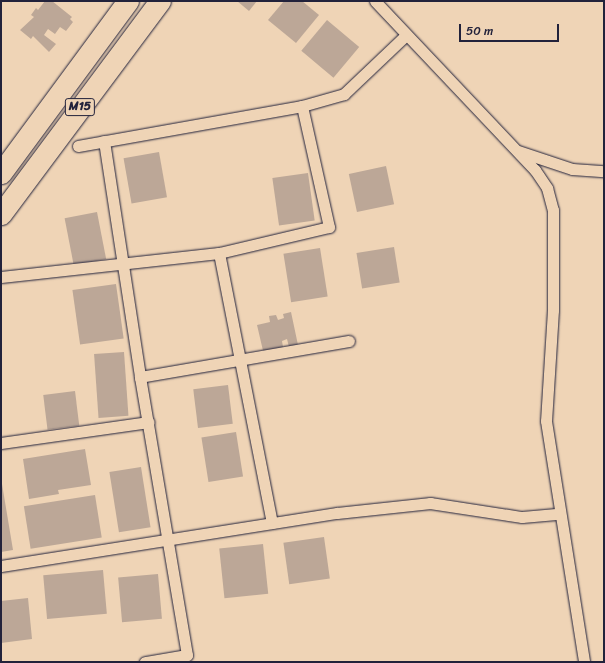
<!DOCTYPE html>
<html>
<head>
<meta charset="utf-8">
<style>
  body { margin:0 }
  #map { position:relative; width:605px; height:663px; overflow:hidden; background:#efd4b6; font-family:Sriracha,sans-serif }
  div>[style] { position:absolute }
  .building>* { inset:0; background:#bca797; transform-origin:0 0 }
  .roads { filter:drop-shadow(0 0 1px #22223b) drop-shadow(0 0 1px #22223b) }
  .street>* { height:11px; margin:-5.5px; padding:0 5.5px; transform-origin:5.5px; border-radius:5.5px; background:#efd4b6 }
  .highway>* { height:21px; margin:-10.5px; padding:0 10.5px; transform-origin:10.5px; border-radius:10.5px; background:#efd4b6 }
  span { translate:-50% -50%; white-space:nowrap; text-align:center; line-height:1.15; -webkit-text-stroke:3.5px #efd4b6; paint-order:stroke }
  .shield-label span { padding:1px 3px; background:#efd4b6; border:1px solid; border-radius:3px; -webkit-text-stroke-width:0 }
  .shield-label { font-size:12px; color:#22223b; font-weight:700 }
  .frame { position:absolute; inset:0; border:2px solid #22223b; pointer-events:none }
  .scale { position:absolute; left:459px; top:24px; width:100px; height:18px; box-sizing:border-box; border:2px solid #22223b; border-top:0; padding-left:5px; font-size:12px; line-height:14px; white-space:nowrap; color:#22223b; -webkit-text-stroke:3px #efd4b6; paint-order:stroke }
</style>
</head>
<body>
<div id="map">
  <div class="building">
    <div style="clip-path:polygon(45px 1px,52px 1px,72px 17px,70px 19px,73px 22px,66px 31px,60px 27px,55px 34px,48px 29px,44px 35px,56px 44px,49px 52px,33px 36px,31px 39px,20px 30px,34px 17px,31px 15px,36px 8px,38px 10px)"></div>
    <div style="clip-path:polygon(237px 1px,257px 1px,249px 11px)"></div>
    <div style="clip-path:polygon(284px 1px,302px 1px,319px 15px,296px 43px,268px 20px)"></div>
    <div style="left:327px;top:20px;width:42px;height:40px;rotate:40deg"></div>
    <div style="left:159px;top:152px;width:46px;height:36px;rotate:80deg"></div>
    <div style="left:386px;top:166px;width:39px;height:38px;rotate:78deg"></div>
    <div style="left:308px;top:173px;width:48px;height:36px;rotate:82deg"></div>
    <div style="left:97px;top:212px;width:48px;height:33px;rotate:79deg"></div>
    <div style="left:394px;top:247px;width:36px;height:38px;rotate:81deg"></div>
    <div style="left:320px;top:248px;width:49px;height:37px;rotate:81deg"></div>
    <div style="left:116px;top:284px;width:55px;height:44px;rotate:82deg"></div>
    <div style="clip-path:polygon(291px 312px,298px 345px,289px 347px,287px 339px,282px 341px,283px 347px,264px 355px,257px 325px,270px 322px,269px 316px,276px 315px,278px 320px,284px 318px,283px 314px)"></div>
    <div style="left:124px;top:352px;width:64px;height:30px;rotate:86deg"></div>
    <div style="left:228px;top:385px;width:39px;height:35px;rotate:83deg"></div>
    <div style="left:75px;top:391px;width:35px;height:32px;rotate:83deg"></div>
    <div style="left:236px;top:432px;width:45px;height:35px;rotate:81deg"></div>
    <div style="clip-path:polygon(85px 449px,91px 485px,58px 490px,59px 494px,29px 499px,23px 459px)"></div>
    <div style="left:141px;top:467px;width:61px;height:32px;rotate:81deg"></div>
    <div style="clip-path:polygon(2px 484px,13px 550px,1px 552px,1px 485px)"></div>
    <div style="left:95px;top:495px;width:43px;height:72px;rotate:81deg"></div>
    <div style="left:324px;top:537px;width:42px;height:41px;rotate:82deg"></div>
    <div style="left:263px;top:544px;width:50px;height:44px;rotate:84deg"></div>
    <div style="left:103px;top:570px;width:44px;height:60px;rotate:85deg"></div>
    <div style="left:158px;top:574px;width:45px;height:40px;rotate:85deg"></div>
    <div style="clip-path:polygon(28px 598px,32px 639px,1px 643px,1px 601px)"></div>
  </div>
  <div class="roads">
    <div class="street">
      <div style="left:375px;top:1px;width:233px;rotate:46.6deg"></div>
      <div style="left:535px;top:170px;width:22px;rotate:56deg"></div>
      <div style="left:547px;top:188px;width:23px;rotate:75deg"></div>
      <div style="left:553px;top:210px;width:100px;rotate:90deg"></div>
      <div style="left:553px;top:310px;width:111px;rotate:93.6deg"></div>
      <div style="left:546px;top:421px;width:244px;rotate:81deg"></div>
      <div style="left:104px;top:141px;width:239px;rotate:81.3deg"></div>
      <div style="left:140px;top:377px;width:282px;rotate:80.4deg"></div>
      <div style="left:187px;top:655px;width:43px;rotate:170.5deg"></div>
      <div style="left:78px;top:146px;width:228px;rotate:-10.1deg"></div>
      <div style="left:302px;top:106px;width:44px;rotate:-15.9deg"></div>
      <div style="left:344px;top:94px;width:86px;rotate:-43.6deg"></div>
      <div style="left:518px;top:151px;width:57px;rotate:18.4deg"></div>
      <div style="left:572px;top:169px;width:32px;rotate:4deg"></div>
      <div style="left:219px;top:253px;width:275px;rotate:78.9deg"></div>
      <div style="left:1px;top:277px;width:219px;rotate:-6.3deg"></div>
      <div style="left:219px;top:253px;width:113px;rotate:-13.3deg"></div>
      <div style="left:329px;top:227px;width:124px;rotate:-102.6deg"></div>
      <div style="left:140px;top:377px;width:212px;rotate:-9.8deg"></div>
      <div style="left:1px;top:443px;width:149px;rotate:-8.1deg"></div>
      <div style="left:1px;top:566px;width:340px;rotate:-9deg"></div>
      <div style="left:337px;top:513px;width:94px;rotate:-6.1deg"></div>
      <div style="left:430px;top:503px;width:93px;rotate:8.7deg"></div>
      <div style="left:522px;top:517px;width:37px;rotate:-5deg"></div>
    </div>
    <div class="highway">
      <div style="left:1px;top:173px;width:214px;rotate:-53.6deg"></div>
      <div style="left:1px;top:214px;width:266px;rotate:-53.3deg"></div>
    </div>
  </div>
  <div class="shield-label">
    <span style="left:80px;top:107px">M15</span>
  </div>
  <div class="frame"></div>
  <div class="scale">50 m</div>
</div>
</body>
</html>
